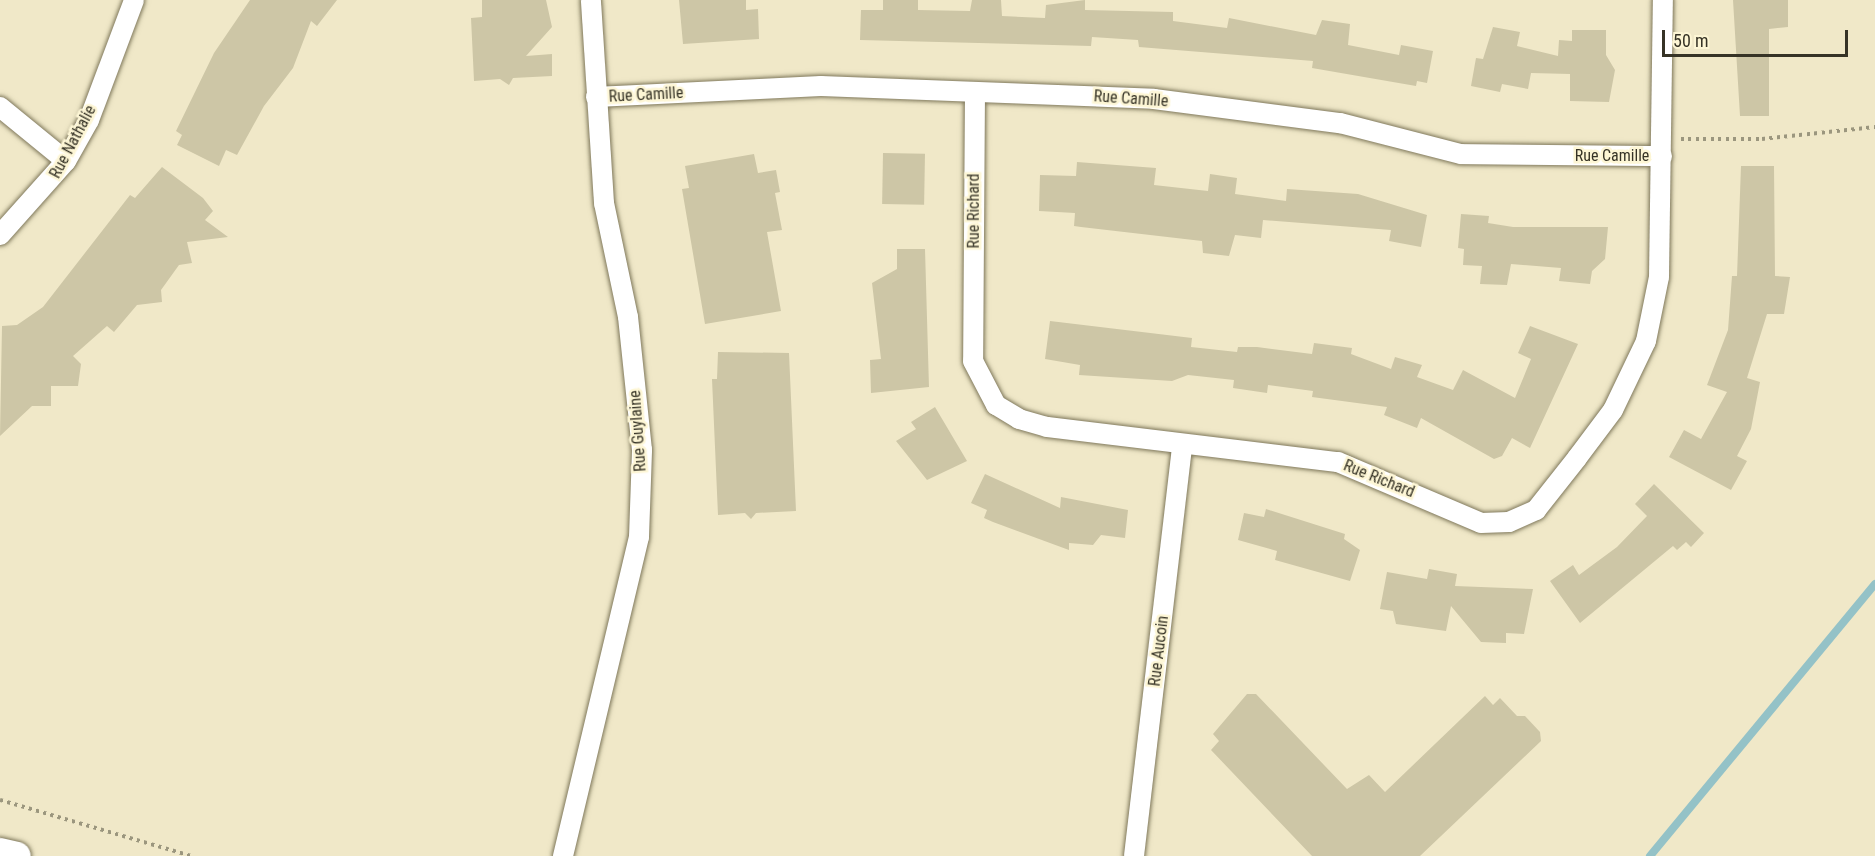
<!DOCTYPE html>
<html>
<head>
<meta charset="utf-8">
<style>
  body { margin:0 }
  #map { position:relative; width:1875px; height:856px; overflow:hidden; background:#f0e8c8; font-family:"Roboto Condensed",sans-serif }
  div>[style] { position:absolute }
  .stream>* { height:8px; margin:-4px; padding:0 4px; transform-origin:4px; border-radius:4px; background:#94c2c7 }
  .building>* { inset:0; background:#cdc6a6; transform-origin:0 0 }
  .path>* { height:4px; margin-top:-2px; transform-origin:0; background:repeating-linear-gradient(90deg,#9b967e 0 3px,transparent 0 7.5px) }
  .roads { filter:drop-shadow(0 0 2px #7f785b) drop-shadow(0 0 2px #7f785b) }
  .minor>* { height:20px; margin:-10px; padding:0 10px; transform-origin:10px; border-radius:10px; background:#fff }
  .secondary>* { height:28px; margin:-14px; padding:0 14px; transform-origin:14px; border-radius:14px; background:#fff }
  span { translate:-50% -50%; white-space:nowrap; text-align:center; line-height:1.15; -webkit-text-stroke:5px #fdf6d5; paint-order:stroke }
  .street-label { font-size:16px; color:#363326 }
  .scale { position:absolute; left:1662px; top:30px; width:186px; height:27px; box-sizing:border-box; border:3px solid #363326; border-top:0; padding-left:8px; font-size:18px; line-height:21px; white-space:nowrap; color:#363326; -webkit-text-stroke:4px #fdf6d5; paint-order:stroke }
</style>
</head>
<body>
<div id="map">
  <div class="stream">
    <div style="left:1650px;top:856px;width:353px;rotate:-50.4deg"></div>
  </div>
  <div class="building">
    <div style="clip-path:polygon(250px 0,337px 0,317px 26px,311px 21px,293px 68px,264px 106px,237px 155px,226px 150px,219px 166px,177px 145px,182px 135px,176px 131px,214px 53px)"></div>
    <div style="clip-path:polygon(482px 0,546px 0,552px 27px,526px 56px,552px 54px,552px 76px,513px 78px,509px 85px,500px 79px,474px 81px,471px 18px,482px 17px)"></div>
    <div style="clip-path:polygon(679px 0,746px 0,746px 10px,758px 9px,759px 39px,683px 44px)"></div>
    <div style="clip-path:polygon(883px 0,918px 0,918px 10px,970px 11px,972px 0,1001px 0,1002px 16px,1045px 18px,1046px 5px,1085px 0,1085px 10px,1173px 12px,1173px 21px,1227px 28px,1229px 18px,1316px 35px,1322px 20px,1350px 24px,1348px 45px,1399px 55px,1401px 45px,1433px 51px,1427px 83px,1417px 81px,1416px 86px,1312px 68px,1313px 61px,1139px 47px,1138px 40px,1092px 37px,1091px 46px,860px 40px,861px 10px,883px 10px)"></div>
    <div style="clip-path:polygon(1733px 0,1788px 0,1788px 27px,1769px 29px,1769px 116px,1740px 116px)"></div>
    <div style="clip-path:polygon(1493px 27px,1520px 32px,1517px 46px,1558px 56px,1559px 40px,1572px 41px,1572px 30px,1606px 30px,1606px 55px,1615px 70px,1609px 102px,1570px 101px,1570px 74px,1531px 73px,1528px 89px,1502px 84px,1500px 92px,1471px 86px,1476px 58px,1483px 59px)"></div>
    <div style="left:883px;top:153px;width:42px;height:51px;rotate:1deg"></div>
    <div style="clip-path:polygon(754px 154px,758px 173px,776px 170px,780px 192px,775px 193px,782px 230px,767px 232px,781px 311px,705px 324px,682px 189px,689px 188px,685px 166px)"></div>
    <div style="clip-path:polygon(1077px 162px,1156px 168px,1154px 185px,1208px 191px,1210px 174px,1237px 178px,1235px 194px,1286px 201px,1287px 189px,1358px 194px,1427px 215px,1421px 247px,1389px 241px,1391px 230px,1263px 220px,1261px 238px,1235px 235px,1229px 256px,1203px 253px,1202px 241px,1081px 227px,1074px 226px,1075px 213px,1039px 211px,1040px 175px,1076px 176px)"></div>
    <div style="clip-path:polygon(1741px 166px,1774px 166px,1775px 276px,1790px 277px,1784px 314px,1767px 314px,1747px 378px,1760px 382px,1751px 429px,1737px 456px,1747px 461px,1731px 490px,1669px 457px,1684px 430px,1701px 439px,1727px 392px,1707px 385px,1728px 330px,1732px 276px,1737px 276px)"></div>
    <div style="clip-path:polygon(162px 167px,203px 198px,213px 211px,205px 220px,228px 237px,187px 242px,192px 263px,179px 265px,161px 290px,162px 302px,137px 305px,114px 332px,107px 326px,73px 356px,81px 364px,78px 386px,51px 386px,51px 406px,32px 406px,0 436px,2px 326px,17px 325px,43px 307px,130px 195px,135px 198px)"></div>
    <div style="clip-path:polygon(1461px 214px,1489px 216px,1488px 223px,1513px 227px,1608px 227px,1605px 259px,1592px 271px,1590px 284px,1559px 281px,1561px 268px,1511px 264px,1507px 285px,1480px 284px,1482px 266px,1463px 265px,1464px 249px,1458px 248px)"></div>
    <div style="clip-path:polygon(897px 249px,925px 249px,929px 387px,871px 393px,870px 360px,881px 359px,872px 283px,897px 269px)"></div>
    <div style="clip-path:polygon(1050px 321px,1192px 338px,1191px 347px,1237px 352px,1238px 347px,1257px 347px,1312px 354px,1314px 343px,1352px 348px,1351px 354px,1391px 369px,1395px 357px,1422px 365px,1417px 377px,1453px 390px,1463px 370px,1515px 398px,1531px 359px,1518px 353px,1530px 326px,1578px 344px,1530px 448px,1512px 438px,1502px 456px,1494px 459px,1421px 418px,1417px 428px,1384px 415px,1387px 407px,1312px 397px,1313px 391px,1268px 385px,1267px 393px,1233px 388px,1234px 380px,1188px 375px,1172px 381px,1079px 375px,1080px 365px,1045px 359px)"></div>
    <div style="clip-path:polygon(718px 352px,789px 353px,796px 511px,756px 513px,751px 519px,745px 513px,718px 515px,712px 379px,717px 379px)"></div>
    <div style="clip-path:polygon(935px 407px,967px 461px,927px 480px,896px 441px,916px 429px,911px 422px)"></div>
    <div style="clip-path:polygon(985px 474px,1060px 508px,1061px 497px,1128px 510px,1125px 538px,1101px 535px,1093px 545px,1069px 543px,1069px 550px,993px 522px,984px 518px,987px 510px,971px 503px)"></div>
    <div style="clip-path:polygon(1654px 484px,1704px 533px,1691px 547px,1686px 542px,1677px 550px,1673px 546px,1580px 623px,1550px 581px,1573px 565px,1579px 575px,1617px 547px,1647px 516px,1635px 504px)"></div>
    <div style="clip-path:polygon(1266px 509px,1345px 534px,1344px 539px,1360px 550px,1350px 581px,1275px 560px,1277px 551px,1238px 540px,1244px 513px,1264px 517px)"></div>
    <div style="clip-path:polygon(1429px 569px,1457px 574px,1455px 586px,1533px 589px,1524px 634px,1506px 633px,1506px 643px,1481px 642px,1451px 606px,1446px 631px,1396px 624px,1393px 611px,1380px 609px,1387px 572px,1427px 579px)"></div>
    <div style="clip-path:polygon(1247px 694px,1256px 694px,1347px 789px,1369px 775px,1385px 792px,1485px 696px,1493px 705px,1500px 698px,1517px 716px,1525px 716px,1540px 732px,1541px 741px,1420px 856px,1312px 856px,1211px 750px,1219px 741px,1213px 734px)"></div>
  </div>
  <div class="path">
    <div style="left:1681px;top:139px;width:81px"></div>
    <div style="left:1762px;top:139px;width:114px;rotate:-6.1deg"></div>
    <div style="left:0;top:800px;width:199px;rotate:16.3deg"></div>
  </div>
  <div class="roads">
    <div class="minor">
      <div style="left:975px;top:92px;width:269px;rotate:90.4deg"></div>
      <div style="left:973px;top:361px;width:50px;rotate:62.4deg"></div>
      <div style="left:996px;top:405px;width:27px;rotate:31deg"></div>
      <div style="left:1019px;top:419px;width:29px;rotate:16deg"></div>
      <div style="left:1047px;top:427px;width:293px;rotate:6.9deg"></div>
      <div style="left:1338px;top:462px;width:155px;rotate:23.1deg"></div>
      <div style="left:1481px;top:523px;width:28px;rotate:-2deg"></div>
      <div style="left:1509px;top:522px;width:30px;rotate:-24deg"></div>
      <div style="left:1536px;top:510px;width:66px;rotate:-51.7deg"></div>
      <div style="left:1577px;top:458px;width:60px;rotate:-53.1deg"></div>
      <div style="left:1613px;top:410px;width:76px;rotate:-64.4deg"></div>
      <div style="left:1646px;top:341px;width:65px;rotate:-78.5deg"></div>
      <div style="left:1659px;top:277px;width:277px;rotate:-89.2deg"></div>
      <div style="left:596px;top:97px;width:225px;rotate:-2.8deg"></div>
      <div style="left:821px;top:86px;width:333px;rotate:2.2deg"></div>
      <div style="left:1154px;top:99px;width:188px;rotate:7.4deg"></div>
      <div style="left:1340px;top:123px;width:125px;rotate:14.4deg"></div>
      <div style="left:1461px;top:154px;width:201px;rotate:0.6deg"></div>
      <div style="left:0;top:107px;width:85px;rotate:39.3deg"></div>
      <div style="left:0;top:235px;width:99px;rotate:-48.3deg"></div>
      <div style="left:66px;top:161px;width:47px;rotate:-60.7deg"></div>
      <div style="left:89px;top:120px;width:128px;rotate:-69.4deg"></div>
      <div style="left:563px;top:856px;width:328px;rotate:-76.6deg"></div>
      <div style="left:639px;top:537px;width:87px;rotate:-88deg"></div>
      <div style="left:642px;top:450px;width:134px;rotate:-96deg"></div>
      <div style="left:628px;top:317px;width:116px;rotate:-101.9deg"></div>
      <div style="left:604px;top:203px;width:203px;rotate:-93.7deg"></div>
      <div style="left:1134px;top:856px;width:414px;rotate:-83.3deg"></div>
    </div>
    <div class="secondary">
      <div style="left:0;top:852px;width:17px;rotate:13deg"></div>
    </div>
  </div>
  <div class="street-label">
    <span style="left:646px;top:95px;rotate:-3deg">Rue Camille</span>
    <span style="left:1131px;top:99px;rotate:4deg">Rue Camille</span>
    <span style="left:73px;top:142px;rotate:-62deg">Rue Nathalie</span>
    <span style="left:1612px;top:156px">Rue Camille</span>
    <span style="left:974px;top:211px;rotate:-90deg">Rue Richard</span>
    <span style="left:638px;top:431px;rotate:-94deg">Rue Guylaine</span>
    <span style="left:1379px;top:479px;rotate:22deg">Rue Richard</span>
    <span style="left:1159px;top:651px;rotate:-83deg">Rue Aucoin</span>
  </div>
  <div class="scale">50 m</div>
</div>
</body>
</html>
